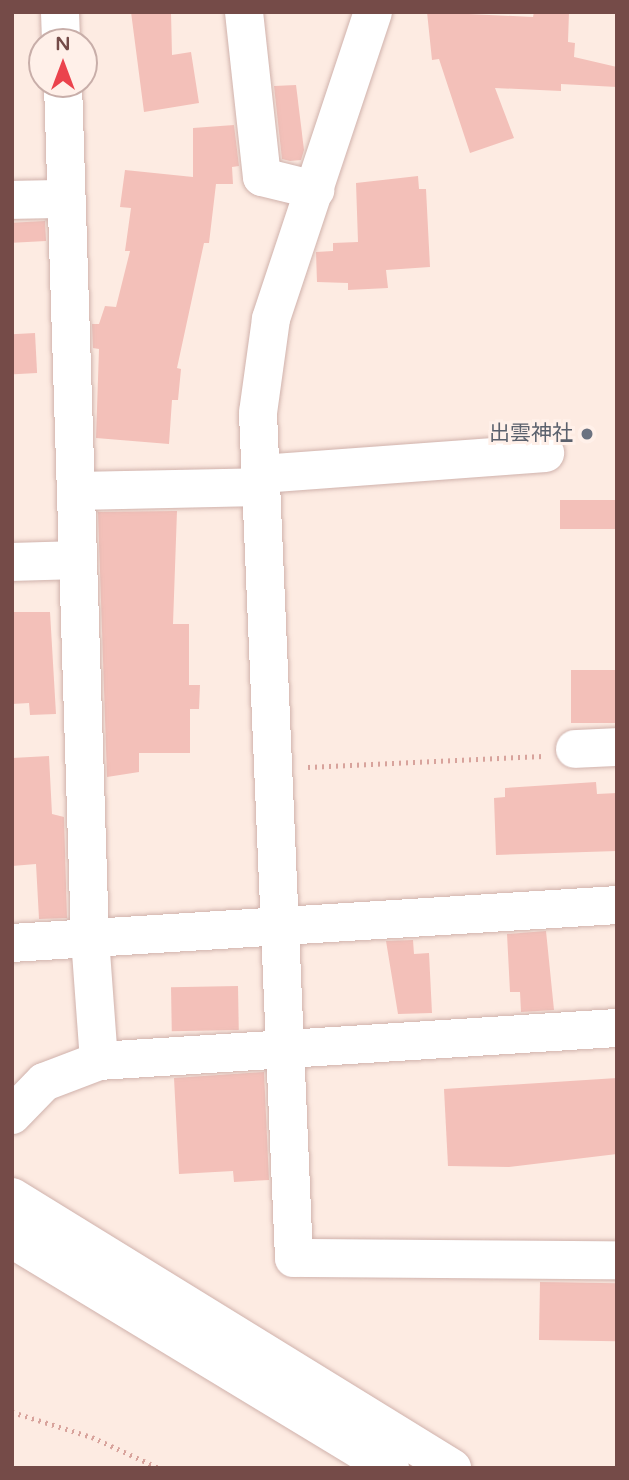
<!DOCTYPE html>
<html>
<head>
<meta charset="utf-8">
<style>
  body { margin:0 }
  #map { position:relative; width:629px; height:1480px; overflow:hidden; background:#fdebe2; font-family:"Varela Round","Noto Sans JP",sans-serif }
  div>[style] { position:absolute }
  .building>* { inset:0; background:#f3c0b9; transform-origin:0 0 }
  .path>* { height:4.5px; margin-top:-2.25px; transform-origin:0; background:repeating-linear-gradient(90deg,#d8a39c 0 2px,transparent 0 7px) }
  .roads { filter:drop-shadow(0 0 2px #d0b2ac) drop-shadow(0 0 2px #d0b2ac) }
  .minor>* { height:38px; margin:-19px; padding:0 19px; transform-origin:19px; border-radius:19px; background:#fff }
  .dots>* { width:19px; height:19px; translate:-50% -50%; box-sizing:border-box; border:4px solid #fff0e9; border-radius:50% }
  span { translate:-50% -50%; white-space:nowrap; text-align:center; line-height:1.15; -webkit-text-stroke:6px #fff0e9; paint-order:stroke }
  .worship-label { font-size:21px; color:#5b616d }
  .right { translate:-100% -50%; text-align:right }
  .frame { position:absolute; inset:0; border:14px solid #754b48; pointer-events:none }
  .north { position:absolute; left:28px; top:28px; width:70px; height:70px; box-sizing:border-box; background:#fff0e9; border:2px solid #c8aea9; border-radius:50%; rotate:0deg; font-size:19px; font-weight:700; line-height:28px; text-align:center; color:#754b48 }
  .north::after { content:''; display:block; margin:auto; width:24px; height:32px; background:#eb434d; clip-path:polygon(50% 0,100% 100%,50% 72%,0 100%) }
</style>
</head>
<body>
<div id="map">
  <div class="building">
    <div style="clip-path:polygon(131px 12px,171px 12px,172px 55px,191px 52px,199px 103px,144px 112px)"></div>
    <div style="clip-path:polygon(427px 12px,533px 17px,534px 12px,569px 12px,568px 42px,575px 43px,574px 57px,617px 67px,617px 87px,561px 84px,561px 91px,495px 88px,514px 138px,470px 153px,439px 59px,432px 60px)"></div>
    <div style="clip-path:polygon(296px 85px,304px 150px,301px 160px,290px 161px,282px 159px,274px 86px)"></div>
    <div style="clip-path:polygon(234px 125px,239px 166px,232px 167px,233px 184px,216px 184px,209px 243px,204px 243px,177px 368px,181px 369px,178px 400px,172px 400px,169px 444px,96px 438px,99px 349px,93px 348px,92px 324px,99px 324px,105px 306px,116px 307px,130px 251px,125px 251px,131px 208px,120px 207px,125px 170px,193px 177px,193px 128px)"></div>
    <div style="clip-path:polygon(418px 176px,419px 189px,426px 189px,430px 267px,386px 270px,388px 288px,348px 290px,348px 283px,317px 282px,316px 252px,333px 251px,333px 243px,358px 242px,356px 183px)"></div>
    <div style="left:45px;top:221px;width:20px;height:33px;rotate:87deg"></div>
    <div style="left:35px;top:333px;width:40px;height:23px;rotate:87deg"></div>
    <div style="left:617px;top:500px;width:29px;height:57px;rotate:90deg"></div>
    <div style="clip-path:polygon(177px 511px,173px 624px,189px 624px,189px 685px,200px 685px,199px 709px,190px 709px,190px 753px,139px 753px,139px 772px,107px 777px,98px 512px)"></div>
    <div style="clip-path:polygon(12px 612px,50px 612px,56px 714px,30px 715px,29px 703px,12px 704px)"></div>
    <div style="left:617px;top:670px;width:53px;height:46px;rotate:90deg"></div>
    <div style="clip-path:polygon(49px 756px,52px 814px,64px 817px,67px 918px,39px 919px,36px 864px,12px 866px,12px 758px)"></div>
    <div style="clip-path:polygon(596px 782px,597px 794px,617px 793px,617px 851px,496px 855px,494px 798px,505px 797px,505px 788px)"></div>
    <div style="clip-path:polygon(546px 931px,554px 1010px,521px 1012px,520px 992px,510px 992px,507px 934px)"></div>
    <div style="clip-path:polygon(413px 940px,414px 954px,429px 953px,432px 1013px,398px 1014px,386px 941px)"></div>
    <div style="left:238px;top:986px;width:44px;height:67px;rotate:89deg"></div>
    <div style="clip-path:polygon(264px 1072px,269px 1180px,234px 1182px,233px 1171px,179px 1174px,174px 1078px)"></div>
    <div style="clip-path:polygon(617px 1078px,617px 1154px,509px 1167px,448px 1166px,444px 1089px)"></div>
    <div style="left:540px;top:1282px;width:77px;height:58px;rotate:1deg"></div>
  </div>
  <div class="path">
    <div style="left:308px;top:767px;width:236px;rotate:-2.7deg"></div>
    <div style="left:12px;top:1412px;width:84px;rotate:17.4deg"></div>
    <div style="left:92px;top:1437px;width:74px;rotate:24.8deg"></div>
  </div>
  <div class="roads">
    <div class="minor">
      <div style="left:60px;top:12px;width:30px;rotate:88deg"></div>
      <div style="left:244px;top:12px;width:166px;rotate:83.8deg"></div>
      <div style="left:262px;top:177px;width:55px;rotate:13.8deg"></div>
      <div style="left:373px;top:12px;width:324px;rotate:108.4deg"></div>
      <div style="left:271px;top:319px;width:95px;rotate:97.9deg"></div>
      <div style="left:258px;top:413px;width:846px;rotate:87.56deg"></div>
      <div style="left:294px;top:1258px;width:323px;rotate:0.4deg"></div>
      <div style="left:12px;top:200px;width:54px;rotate:-1.1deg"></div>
      <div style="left:261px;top:474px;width:285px;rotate:-4.2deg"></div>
      <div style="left:76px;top:491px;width:185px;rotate:-1.2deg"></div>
      <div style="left:12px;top:562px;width:66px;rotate:-1.7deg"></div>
      <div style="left:575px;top:749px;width:42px;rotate:-2.7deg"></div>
      <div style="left:12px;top:943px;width:606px;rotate:-3.59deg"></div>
      <div style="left:99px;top:1061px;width:519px;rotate:-3.65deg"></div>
      <div style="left:12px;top:1115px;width:46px;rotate:-45.9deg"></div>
      <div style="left:44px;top:1082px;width:59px;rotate:-20.9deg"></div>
      <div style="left:99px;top:1061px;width:123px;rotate:-94.2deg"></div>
      <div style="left:90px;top:938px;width:854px;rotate:-91.81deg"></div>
      <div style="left:12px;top:1197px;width:517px;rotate:31.63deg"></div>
      <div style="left:12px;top:1239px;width:442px;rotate:31.2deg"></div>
    </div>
  </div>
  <div class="dots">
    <div style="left:587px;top:434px;background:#6b7280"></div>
  </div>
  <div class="worship-label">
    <span class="right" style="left:573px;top:434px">出雲神社</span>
  </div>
  <div class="frame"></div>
  <div class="north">N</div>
</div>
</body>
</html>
